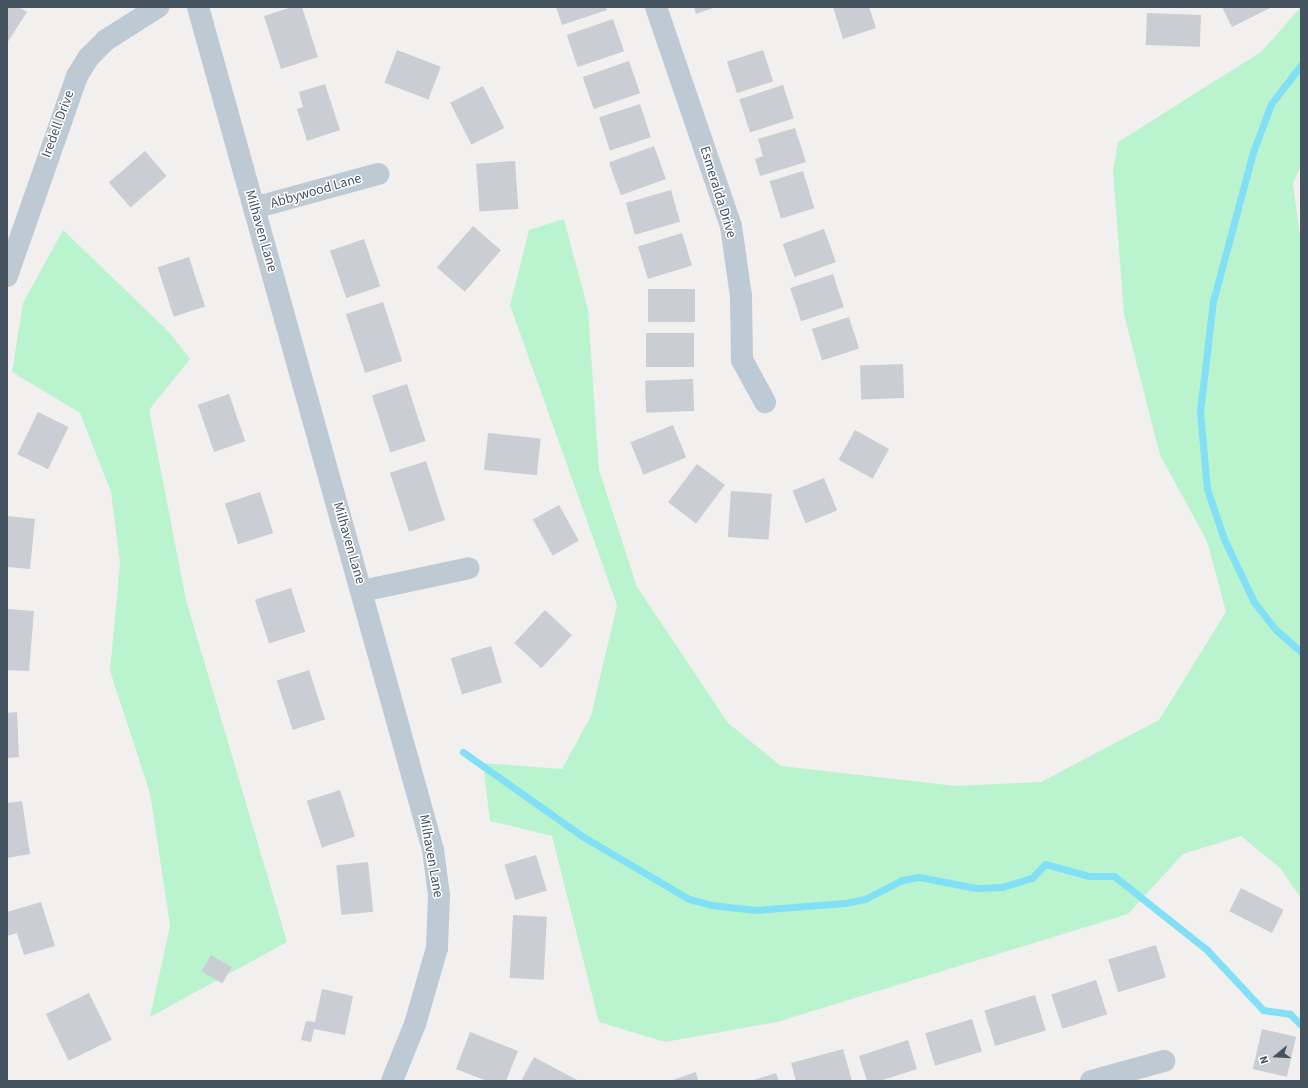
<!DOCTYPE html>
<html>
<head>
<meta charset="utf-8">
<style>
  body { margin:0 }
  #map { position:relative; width:1308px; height:1088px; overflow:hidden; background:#f2efef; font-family:"Source Sans 3",sans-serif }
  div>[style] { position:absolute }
  .green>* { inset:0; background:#b9f4ce }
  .stream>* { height:7px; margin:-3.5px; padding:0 3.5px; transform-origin:3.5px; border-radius:3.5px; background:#81e0f5 }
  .building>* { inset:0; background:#caced4; transform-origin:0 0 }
  .minor>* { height:22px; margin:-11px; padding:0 11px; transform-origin:11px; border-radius:11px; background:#becad3 }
  .tertiary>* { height:22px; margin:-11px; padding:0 11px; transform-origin:11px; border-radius:11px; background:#becad3 }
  span { translate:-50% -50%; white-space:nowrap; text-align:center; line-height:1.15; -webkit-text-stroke:3px #fff; paint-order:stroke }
  .street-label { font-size:14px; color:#45535f }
  .frame { position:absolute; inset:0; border:8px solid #45535f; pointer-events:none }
  .north { position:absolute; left:1256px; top:1036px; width:40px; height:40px; -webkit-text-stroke:3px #fff; paint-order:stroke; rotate:252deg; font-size:11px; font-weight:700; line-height:16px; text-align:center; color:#45535f }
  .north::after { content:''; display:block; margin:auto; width:14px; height:18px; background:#45535f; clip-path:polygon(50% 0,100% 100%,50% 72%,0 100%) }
</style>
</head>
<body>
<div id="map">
  <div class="green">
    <div style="clip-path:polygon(1301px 7px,1301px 165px,1293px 184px,1301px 243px,1301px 898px,1280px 868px,1241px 836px,1183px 854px,1128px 914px,777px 1022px,665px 1042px,599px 1022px,552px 836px,490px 821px,483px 763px,562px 769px,591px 716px,617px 605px,510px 305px,529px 230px,564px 219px,588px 310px,599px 470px,637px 587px,728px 723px,781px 766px,956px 786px,1041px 782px,1159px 720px,1226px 612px,1207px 541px,1160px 455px,1124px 314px,1113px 171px,1118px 142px,1261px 52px)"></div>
    <div style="clip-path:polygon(63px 230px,169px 332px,190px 359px,149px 410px,186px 600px,287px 942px,150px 1017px,170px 926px,150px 793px,110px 671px,120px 563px,111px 492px,80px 413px,12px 372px,23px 303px)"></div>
  </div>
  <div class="stream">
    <div style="left:1301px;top:65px;width:49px;rotate:127.6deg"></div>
    <div style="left:1271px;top:104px;width:51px;rotate:110.6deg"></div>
    <div style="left:1253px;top:152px;width:154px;rotate:105deg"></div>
    <div style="left:1213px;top:301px;width:112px;rotate:96.7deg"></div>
    <div style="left:1200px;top:412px;width:77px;rotate:84.8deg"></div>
    <div style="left:1207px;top:489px;width:53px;rotate:71.2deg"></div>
    <div style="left:1224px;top:539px;width:70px;rotate:64.5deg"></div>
    <div style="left:1254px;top:602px;width:36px;rotate:52deg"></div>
    <div style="left:1276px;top:630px;width:33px;rotate:41deg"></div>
    <div style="left:463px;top:752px;width:146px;rotate:35.2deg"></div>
    <div style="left:582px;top:836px;width:124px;rotate:30.5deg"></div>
    <div style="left:689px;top:899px;width:23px;rotate:15deg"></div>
    <div style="left:711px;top:905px;width:45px;rotate:6.3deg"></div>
    <div style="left:756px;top:910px;width:89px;rotate:-4.5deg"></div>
    <div style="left:845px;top:903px;width:20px;rotate:-11deg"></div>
    <div style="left:865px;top:899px;width:42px;rotate:-27.2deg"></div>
    <div style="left:902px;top:880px;width:17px;rotate:-10deg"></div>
    <div style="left:919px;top:877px;width:58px;rotate:10.9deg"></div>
    <div style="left:976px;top:888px;width:26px;rotate:-2deg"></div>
    <div style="left:1002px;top:887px;width:31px;rotate:-17deg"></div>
    <div style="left:1032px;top:878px;width:19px;rotate:-47deg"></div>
    <div style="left:1045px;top:864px;width:46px;rotate:15.3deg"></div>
    <div style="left:1089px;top:876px;width:25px"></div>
    <div style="left:1114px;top:876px;width:119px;rotate:38.5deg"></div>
    <div style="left:1207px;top:950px;width:82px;rotate:47deg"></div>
    <div style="left:1263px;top:1010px;width:27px;rotate:8deg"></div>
    <div style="left:1290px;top:1014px;width:16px;rotate:45deg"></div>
  </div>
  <div class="building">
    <div style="clip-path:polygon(7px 7px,19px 7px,27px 12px,7px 43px)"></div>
    <div style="clip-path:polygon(292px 7px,302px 7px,318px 57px,281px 69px,264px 16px)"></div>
    <div style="clip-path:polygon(556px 7px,606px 7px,607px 10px,562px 25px)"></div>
    <div style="clip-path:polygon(694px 7px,716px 7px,696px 14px)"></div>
    <div style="clip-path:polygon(833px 7px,869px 7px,876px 28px,843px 39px)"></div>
    <div style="clip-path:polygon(1222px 7px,1272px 7px,1232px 27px)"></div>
    <div style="left:1147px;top:13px;width:54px;height:32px;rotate:2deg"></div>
    <div style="left:613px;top:19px;width:34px;height:49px;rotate:71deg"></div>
    <div style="left:397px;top:50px;width:47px;height:35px;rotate:21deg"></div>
    <div style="left:763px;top:50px;width:33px;height:38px;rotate:72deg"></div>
    <div style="left:629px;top:61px;width:34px;height:49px;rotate:71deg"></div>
    <div style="clip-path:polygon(325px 84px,340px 130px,307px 141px,297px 109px,303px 107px,299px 92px)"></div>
    <div style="left:783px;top:85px;width:35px;height:46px;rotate:72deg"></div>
    <div style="left:483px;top:86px;width:47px;height:37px;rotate:63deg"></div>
    <div style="left:640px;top:104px;width:35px;height:43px;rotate:72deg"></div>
    <div style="clip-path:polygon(795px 128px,806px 162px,760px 176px,755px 159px,763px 156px,758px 139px)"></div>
    <div style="left:654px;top:146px;width:35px;height:48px;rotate:70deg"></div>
    <div style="left:145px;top:151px;width:33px;height:48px;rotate:49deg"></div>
    <div style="left:515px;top:161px;width:48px;height:39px;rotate:86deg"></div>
    <div style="left:803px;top:171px;width:39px;height:35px;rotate:73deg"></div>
    <div style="left:671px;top:190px;width:33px;height:47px;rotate:74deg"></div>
    <div style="left:473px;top:226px;width:37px;height:55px;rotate:41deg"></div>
    <div style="left:824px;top:229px;width:35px;height:44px;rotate:70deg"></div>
    <div style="left:682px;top:233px;width:34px;height:46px;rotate:73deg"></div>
    <div style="left:364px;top:239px;width:50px;height:36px;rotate:71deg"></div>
    <div style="left:189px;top:257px;width:52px;height:33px;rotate:72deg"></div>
    <div style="left:833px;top:274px;width:35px;height:45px;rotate:72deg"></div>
    <div style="left:695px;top:289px;width:33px;height:47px;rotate:90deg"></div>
    <div style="left:383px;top:302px;width:62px;height:39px;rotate:72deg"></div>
    <div style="left:849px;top:317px;width:33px;height:39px;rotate:72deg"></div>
    <div style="left:646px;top:333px;width:48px;height:34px"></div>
    <div style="left:903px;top:364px;width:34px;height:43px;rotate:88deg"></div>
    <div style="left:693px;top:379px;width:32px;height:48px;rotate:88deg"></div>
    <div style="left:407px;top:384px;width:60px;height:37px;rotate:72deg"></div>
    <div style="left:229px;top:394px;width:50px;height:33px;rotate:71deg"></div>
    <div style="left:38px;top:412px;width:34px;height:47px;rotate:26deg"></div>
    <div style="left:673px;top:425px;width:35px;height:46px;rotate:68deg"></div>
    <div style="left:855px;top:430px;width:39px;height:34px;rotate:29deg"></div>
    <div style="left:488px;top:433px;width:53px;height:37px;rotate:6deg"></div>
    <div style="left:426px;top:461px;width:62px;height:38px;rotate:72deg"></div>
    <div style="left:697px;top:464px;width:35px;height:48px;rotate:37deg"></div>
    <div style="left:824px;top:478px;width:35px;height:34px;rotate:68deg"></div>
    <div style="left:731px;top:491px;width:41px;height:46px;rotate:4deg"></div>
    <div style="left:260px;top:492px;width:43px;height:37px;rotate:72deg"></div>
    <div style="left:559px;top:505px;width:41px;height:30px;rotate:61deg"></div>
    <div style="clip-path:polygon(7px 516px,35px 519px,30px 569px,7px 567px)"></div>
    <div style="left:291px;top:588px;width:46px;height:38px;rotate:72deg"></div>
    <div style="clip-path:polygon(7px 609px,34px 611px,29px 671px,7px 670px)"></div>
    <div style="left:545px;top:610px;width:37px;height:45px;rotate:43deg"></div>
    <div style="left:491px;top:646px;width:38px;height:42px;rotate:73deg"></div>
    <div style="left:309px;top:670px;width:52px;height:34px;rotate:72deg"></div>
    <div style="clip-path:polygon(17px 712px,19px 757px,7px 758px,7px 713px)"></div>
    <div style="left:340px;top:790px;width:49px;height:35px;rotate:72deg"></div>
    <div style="clip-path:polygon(22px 801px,30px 854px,7px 858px,7px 803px)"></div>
    <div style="left:536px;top:855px;width:37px;height:33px;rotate:73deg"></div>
    <div style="left:368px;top:862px;width:50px;height:32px;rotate:84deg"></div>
    <div style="left:1241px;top:888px;width:48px;height:26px;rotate:27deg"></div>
    <div style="clip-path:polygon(41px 902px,55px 946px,24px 955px,17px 933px,7px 936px,7px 912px)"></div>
    <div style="left:513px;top:915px;width:34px;height:63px;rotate:3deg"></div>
    <div style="left:1156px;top:945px;width:34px;height:50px;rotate:73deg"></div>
    <div style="left:211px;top:955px;width:24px;height:19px;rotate:30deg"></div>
    <div style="left:1096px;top:980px;width:36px;height:47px;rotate:72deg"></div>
    <div style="clip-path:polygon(322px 989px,353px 996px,345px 1035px,314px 1029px,311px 1042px,301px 1040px,306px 1021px,315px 1022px)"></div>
    <div style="left:89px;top:993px;width:52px;height:48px;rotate:64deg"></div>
    <div style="left:1035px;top:995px;width:37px;height:53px;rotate:73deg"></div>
    <div style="left:972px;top:1019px;width:34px;height:49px;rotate:73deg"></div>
    <div style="left:1262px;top:1029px;width:35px;height:41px;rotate:13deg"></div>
    <div style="clip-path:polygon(470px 1032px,518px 1051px,506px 1081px,487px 1081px,456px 1069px)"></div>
    <div style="clip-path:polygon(908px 1040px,917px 1069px,880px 1081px,867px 1081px,859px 1056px)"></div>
    <div style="clip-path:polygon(843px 1049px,852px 1081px,796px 1081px,791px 1063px)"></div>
    <div style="clip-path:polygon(534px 1057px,579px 1081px,521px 1081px)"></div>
    <div style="clip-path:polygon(696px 1072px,698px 1081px,670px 1081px)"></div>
    <div style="clip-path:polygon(776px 1073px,779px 1081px,751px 1081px)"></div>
  </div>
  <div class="minor">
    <div style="left:656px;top:7px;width:231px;rotate:71.1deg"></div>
    <div style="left:731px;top:226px;width:71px;rotate:81.9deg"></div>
    <div style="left:741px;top:296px;width:64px;rotate:89.1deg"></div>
    <div style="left:742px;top:360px;width:48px;rotate:61.3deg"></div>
    <div style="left:254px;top:208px;width:129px;rotate:-15.3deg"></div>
    <div style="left:7px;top:276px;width:212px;rotate:-70.7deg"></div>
    <div style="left:77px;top:76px;width:22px;rotate:-58deg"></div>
    <div style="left:89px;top:57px;width:24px;rotate:-45deg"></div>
    <div style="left:106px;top:40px;width:62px;rotate:-32.4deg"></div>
    <div style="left:362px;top:591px;width:109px;rotate:-12.1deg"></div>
    <div style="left:1091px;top:1081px;width:76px;rotate:-15.3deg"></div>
  </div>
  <div class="tertiary">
    <div style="left:198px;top:7px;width:875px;rotate:74.42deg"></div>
    <div style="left:433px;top:850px;width:45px;rotate:82.4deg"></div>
    <div style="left:439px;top:895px;width:53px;rotate:92.2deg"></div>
    <div style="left:437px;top:948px;width:79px;rotate:106.1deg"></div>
    <div style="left:415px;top:1024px;width:61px;rotate:112deg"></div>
  </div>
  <div class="street-label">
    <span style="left:58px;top:124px;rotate:-70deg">Iredell Drive</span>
    <span style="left:316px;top:191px;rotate:-16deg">Abbywood Lane</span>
    <span style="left:718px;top:192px;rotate:73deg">Esmeralda Drive</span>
    <span style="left:261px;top:231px;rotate:74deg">Milhaven Lane</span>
    <span style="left:349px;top:543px;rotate:74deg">Milhaven Lane</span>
    <span style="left:431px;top:856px;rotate:80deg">Milhaven Lane</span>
  </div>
  <div class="frame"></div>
  <div class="north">N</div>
</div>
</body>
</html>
